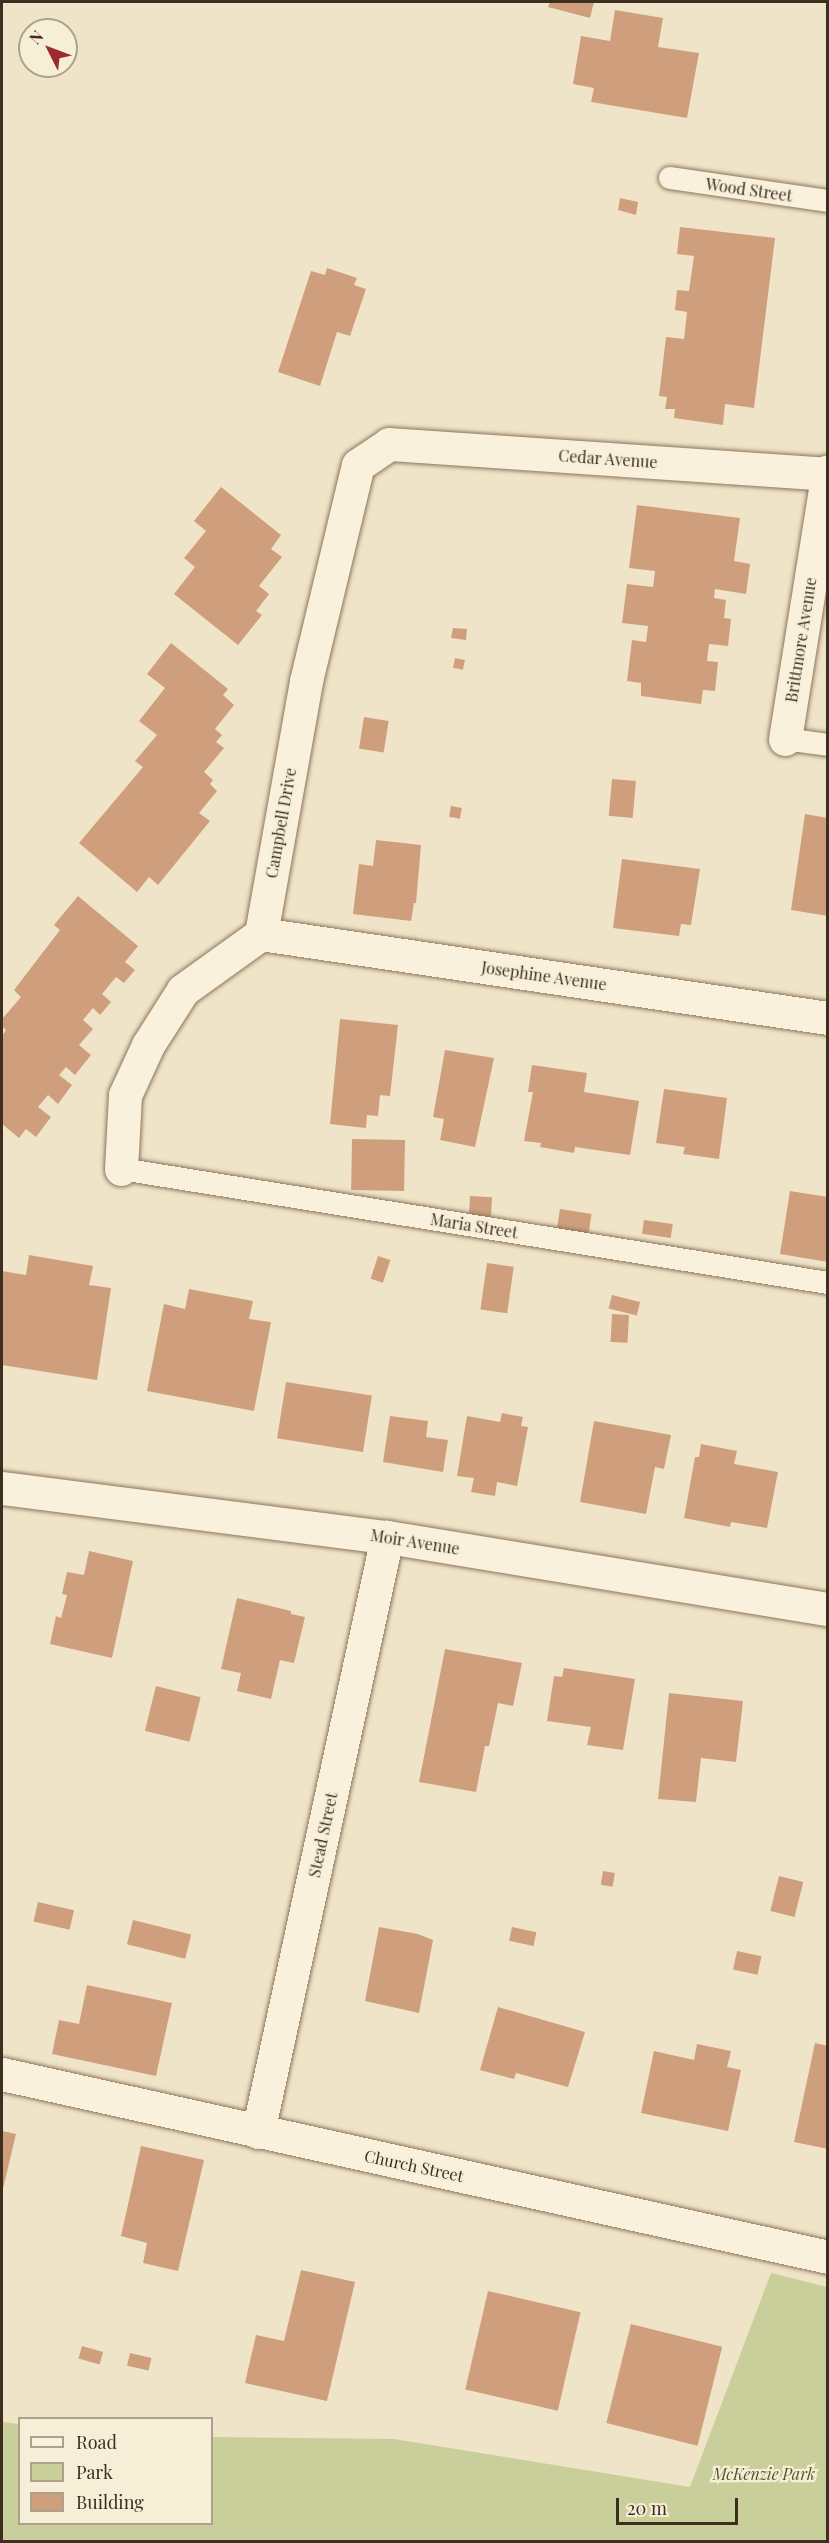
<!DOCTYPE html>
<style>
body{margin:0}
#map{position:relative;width:829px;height:2543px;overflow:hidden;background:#f0e4c8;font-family:"Playfair Display",serif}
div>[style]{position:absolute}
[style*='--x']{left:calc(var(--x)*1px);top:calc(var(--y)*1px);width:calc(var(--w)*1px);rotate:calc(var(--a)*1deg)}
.green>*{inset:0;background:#c9cf9b}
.building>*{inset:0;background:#cf9f7d;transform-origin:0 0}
.roads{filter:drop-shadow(0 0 2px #8d765c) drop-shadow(0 0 2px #8d765c)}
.lane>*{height:22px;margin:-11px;padding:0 11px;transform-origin:11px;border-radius:11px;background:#faf1dc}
.street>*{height:33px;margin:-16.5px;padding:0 16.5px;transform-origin:16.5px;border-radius:16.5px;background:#faf1dc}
span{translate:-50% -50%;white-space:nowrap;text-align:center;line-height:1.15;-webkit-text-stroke:4.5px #f7eed8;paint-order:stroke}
.street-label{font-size:16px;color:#3d2e20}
.park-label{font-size:16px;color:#4d5a26;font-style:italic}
.frame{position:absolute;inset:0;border:3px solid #3d2e20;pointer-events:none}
.legend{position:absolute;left:18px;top:2417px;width:195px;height:108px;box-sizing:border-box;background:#f7eed8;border:2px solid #ada18e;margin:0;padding:8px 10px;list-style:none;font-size:18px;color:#3d2e20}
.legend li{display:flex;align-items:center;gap:12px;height:30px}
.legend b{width:30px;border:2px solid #ada18e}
.north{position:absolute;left:18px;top:18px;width:60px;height:60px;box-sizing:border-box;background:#f7eed8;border:2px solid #ada18e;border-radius:50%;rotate:312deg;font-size:16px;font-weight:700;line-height:24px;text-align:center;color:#3d2e20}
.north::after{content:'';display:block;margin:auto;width:21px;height:27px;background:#9e2a2b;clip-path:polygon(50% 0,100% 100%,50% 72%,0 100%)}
.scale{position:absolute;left:616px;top:2498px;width:122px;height:27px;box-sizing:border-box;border:3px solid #3d2e20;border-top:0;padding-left:8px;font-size:18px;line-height:21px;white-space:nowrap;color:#3d2e20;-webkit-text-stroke:4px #f7eed8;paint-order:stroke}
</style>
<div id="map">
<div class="green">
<div style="clip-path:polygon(771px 2273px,827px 2287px,827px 2541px,2px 2541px,2px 2422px,19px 2424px,20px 2524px,212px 2524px,212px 2437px,394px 2439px,690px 2487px)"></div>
</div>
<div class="building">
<div style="clip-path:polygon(550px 2px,594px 2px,590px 18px,548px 7px)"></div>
<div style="clip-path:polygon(615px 10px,663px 18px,658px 47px,699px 53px,687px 118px,591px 102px,594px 88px,573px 84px,581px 36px,610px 41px)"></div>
<div style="clip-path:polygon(620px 198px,638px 202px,636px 215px,618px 210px)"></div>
<div style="clip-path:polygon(680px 227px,775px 238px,754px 408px,725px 404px,723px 425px,674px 418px,675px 409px,665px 409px,667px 397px,659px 396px,666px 337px,684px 339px,687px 312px,675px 310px,677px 290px,689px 291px,694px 256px,677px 254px)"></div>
<div style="clip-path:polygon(327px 268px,357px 278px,354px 285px,366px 289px,350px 336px,337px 332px,320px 386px,278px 372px,311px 271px,325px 275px)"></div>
<div style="clip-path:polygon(221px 487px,281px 535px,271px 549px,282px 557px,259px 586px,269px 594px,256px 611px,262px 615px,238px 645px,174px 594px,195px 567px,184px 558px,206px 531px,194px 521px)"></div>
<div style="clip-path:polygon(637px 505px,740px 518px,734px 561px,750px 564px,746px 594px,715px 589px,714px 598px,726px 600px,724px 618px,731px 619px,728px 646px,709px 644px,707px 661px,718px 662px,715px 691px,703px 690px,701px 704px,641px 696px,641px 683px,627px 681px,632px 640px,646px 642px,648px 626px,622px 623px,627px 584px,653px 587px,655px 571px,629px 568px)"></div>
<div style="clip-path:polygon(453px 628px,467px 629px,466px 640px,451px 638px)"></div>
<div style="clip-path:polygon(171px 643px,228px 689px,223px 695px,234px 705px,215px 729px,222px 735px,216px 742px,224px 748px,204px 772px,213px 780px,210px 784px,217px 791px,199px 813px,210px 821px,158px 885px,149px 877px,137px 892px,79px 843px,143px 767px,135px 761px,157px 735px,139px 721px,165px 688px,147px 674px)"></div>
<div style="left:455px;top:658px;width:10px;height:10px;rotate:11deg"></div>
<div style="left:364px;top:717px;width:25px;height:32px;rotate:9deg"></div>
<div style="left:612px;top:779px;width:24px;height:37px;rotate:5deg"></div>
<div style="left:451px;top:806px;width:11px;height:11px;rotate:10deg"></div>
<div style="clip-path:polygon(805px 814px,828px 818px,828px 916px,791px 910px)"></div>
<div style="clip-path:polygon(376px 840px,421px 845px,416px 903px,414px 903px,411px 921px,353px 914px,359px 864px,373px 866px)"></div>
<div style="clip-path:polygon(622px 859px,700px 869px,691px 925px,681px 924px,679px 936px,613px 928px)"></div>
<div style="clip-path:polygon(78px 896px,138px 946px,125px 962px,135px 970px,124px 983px,116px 977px,102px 994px,111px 1002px,100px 1015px,93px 1008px,83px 1020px,93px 1029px,79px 1045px,91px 1055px,75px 1075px,66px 1067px,59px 1075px,72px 1085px,58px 1104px,48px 1095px,38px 1107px,51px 1117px,36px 1137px,26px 1129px,19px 1138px,2px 1124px,2px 1036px,6px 1030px,2px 1026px,2px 1019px,21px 997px,14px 990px,60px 930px,54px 925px)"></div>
<div style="clip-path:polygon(340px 1019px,398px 1025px,390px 1096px,380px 1095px,378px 1116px,367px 1115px,366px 1128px,330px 1124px)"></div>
<div style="clip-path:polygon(445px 1050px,494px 1058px,475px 1147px,440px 1140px,444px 1119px,433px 1117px)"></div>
<div style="clip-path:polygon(532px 1065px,587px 1073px,584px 1092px,639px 1101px,630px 1155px,575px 1147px,574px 1153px,540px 1147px,541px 1143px,524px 1141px,533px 1092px,528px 1092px)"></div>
<div style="clip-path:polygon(664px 1089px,727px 1098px,719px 1159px,683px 1154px,685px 1147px,656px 1143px)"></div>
<div style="left:352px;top:1139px;width:53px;height:51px;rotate:1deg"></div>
<div style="clip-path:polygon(790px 1191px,828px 1197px,828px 1262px,780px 1254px)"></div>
<div style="left:470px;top:1196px;width:22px;height:23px;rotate:3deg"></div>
<div style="left:560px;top:1209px;width:32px;height:22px;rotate:9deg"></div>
<div style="left:644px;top:1220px;width:29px;height:14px;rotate:8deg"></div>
<div style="clip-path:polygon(29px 1255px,93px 1266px,89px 1285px,111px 1288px,97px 1380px,2px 1365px,2px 1271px,26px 1275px)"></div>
<div style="left:378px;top:1256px;width:13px;height:24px;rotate:18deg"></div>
<div style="left:487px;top:1263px;width:27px;height:47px;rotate:8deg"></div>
<div style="clip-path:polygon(189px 1289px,253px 1301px,249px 1319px,271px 1322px,254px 1411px,147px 1391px,164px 1304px,185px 1309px)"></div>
<div style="left:612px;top:1295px;width:29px;height:14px;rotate:14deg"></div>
<div style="left:612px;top:1314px;width:17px;height:28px;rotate:3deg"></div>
<div style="left:286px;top:1382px;width:87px;height:57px;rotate:9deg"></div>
<div style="clip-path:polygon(502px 1413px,523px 1417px,521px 1426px,528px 1427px,517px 1486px,497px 1482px,495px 1496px,471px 1492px,474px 1478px,457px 1476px,467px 1416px,500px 1422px)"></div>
<div style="clip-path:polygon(390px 1416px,428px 1421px,426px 1437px,448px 1440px,443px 1472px,383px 1462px)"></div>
<div style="clip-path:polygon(594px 1421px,671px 1435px,664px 1469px,655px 1467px,646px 1514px,580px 1502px)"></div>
<div style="clip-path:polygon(701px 1444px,737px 1451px,734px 1464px,778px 1472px,767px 1528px,731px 1522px,730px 1527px,684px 1518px,695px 1457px,699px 1457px)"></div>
<div style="clip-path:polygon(89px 1551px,133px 1561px,112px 1658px,50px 1644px,56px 1616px,61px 1618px,67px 1595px,62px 1594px,67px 1572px,84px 1575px)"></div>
<div style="clip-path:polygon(237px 1598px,291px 1611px,291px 1614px,305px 1617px,294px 1663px,280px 1660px,271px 1699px,237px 1691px,241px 1673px,221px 1669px)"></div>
<div style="clip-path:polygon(445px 1649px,522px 1663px,513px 1706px,498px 1703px,489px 1746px,485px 1746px,476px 1792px,419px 1782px)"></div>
<div style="clip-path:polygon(564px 1668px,635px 1679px,623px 1750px,587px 1745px,591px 1727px,547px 1721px,554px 1676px,562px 1677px)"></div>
<div style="left:156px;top:1686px;width:46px;height:46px;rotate:14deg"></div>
<div style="clip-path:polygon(669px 1693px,743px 1701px,736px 1762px,701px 1758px,696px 1802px,658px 1799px)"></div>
<div style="left:603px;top:1871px;width:12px;height:14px;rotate:9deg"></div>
<div style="left:779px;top:1876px;width:25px;height:36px;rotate:14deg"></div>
<div style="left:38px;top:1902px;width:37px;height:20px;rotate:13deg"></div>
<div style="left:133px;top:1920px;width:60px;height:25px;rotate:14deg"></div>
<div style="clip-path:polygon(379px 1927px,418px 1934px,433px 1940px,419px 2013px,365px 2001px)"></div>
<div style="left:512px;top:1927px;width:25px;height:14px;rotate:12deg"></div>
<div style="left:737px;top:1951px;width:25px;height:19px;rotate:12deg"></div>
<div style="clip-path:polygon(87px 1985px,172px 2003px,156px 2076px,52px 2054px,59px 2020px,79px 2024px)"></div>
<div style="clip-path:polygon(498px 2007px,585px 2032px,568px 2087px,516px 2073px,514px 2079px,480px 2070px)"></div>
<div style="clip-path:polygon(815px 2043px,828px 2046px,828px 2149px,794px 2142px)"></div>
<div style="clip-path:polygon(697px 2044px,731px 2051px,727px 2067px,741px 2070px,728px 2131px,641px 2113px,654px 2051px,694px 2060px)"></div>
<div style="clip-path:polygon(2px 2131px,16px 2134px,2px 2193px)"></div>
<div style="clip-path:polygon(141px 2146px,204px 2160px,178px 2271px,143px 2263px,147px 2243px,121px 2236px)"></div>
<div style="clip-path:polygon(301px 2270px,355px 2282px,327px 2401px,245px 2383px,256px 2335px,284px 2341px)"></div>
<div style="left:488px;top:2291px;width:95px;height:101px;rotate:13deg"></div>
<div style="left:631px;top:2324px;width:94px;height:102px;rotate:14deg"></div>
<div style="left:82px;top:2346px;width:22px;height:13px;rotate:16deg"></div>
<div style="left:130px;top:2353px;width:22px;height:13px;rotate:13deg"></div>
</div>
<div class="roads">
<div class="lane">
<div style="--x:670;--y:178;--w:160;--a:8.3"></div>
<div style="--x:785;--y:739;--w:43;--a:7.9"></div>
<div style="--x:121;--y:1169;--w:716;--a:9.16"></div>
</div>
<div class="street">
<div style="--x:785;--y:739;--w:271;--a:-80.9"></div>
<div style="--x:261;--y:934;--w:573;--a:8.43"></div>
<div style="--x:121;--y:1169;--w:74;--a:-86.9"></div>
<div style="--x:125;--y:1095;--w:55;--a:-65.3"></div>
<div style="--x:148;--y:1045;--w:65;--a:-57.5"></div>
<div style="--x:183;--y:990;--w:96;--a:-35.7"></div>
<div style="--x:261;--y:934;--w:257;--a:-79.9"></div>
<div style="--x:306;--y:681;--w:222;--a:-76.5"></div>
<div style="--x:358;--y:465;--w:37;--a:-34"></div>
<div style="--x:389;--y:444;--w:440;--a:3.9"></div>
<div style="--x:2;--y:1488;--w:388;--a:7.3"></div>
<div style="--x:387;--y:1537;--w:447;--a:9.3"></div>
<div style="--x:2;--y:2074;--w:846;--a:12.49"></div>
<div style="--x:258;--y:2132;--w:609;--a:-77.77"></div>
</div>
</div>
<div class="street-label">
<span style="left:749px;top:190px;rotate:8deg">Wood Street</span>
<span style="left:608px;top:459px;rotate:4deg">Cedar Avenue</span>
<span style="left:801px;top:640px;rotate:-81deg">Brittmore Avenue</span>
<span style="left:281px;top:823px;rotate:-80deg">Campbell Drive</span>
<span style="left:544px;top:976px;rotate:8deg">Josephine Avenue</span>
<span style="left:474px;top:1226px;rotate:9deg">Maria Street</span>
<span style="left:415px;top:1542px;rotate:9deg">Moir Avenue</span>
<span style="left:323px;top:1835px;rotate:-78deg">Stead Street</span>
<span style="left:414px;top:2166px;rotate:12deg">Church Street</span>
</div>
<div class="park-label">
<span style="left:764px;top:2474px">McKenzie Park</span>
</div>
<div class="frame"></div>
<ul class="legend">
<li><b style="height:8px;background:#faf1dc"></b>Road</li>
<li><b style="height:16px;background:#c9cf9b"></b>Park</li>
<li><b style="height:16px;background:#cf9f7d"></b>Building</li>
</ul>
<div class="north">N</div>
<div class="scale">20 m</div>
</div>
